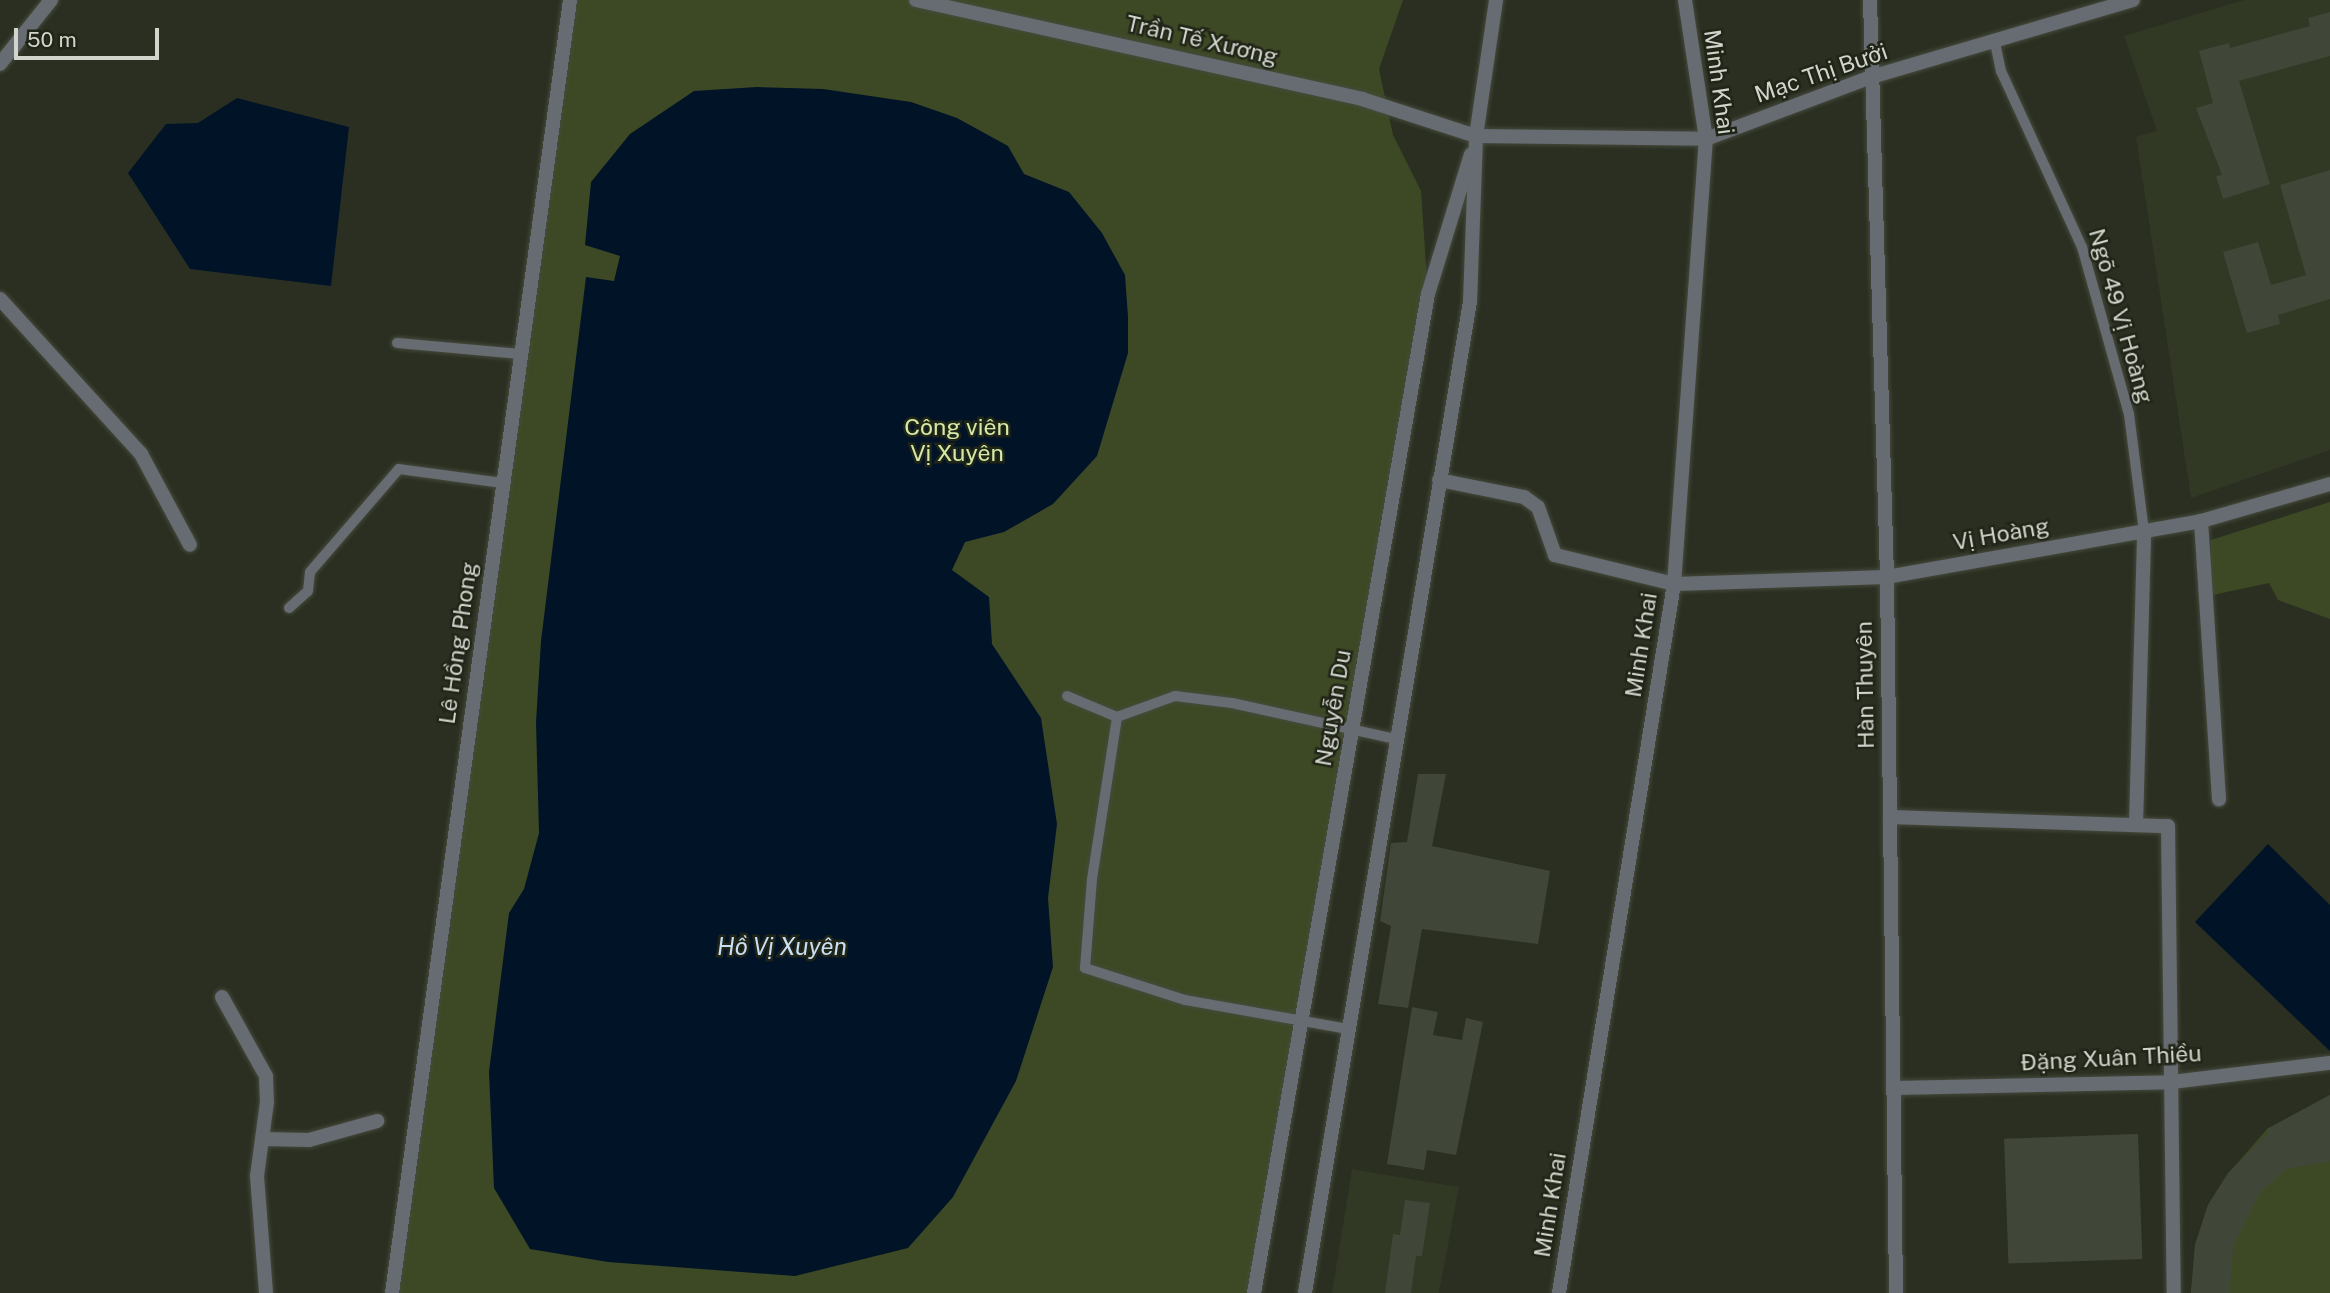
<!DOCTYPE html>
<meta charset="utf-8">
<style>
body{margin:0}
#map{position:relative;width:2330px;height:1293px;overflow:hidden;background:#2a2f21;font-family:"Public Sans",sans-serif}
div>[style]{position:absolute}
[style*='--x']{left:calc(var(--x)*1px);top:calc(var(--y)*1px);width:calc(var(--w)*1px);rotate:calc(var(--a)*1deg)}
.built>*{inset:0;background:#313824}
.green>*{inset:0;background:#3d4924}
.water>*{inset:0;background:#001327}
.building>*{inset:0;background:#414738;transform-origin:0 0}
.roads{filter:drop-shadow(0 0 2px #454a3c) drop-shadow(0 0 2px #454a3c)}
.service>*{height:10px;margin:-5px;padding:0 5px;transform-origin:5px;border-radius:5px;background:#676c72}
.minor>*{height:14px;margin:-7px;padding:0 7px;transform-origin:7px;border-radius:7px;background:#676c72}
.tertiary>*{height:14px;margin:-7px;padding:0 7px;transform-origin:7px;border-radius:7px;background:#676c72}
span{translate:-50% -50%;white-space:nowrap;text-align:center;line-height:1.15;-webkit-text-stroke:5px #202518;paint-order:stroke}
.street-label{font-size:23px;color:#d2d5cc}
.park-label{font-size:23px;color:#d3eba6}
.water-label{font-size:24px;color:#c9dff4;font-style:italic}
.scale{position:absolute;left:14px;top:28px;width:145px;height:32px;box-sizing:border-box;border:4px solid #d2d5cc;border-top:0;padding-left:9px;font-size:21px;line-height:24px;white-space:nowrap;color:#d2d5cc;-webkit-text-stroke:5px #202518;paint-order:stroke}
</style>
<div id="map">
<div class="built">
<div style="clip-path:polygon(2244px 0,2330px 0,2330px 450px,2191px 498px,2136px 137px,2157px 131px,2124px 36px)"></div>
<div style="clip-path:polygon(1352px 1169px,1459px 1187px,1439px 1293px,1332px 1293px)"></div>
</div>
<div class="green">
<div style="clip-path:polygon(575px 0,1403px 0,1379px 69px,1393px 135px,1421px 191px,1428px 294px,1254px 1293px,393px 1293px)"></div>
<div style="clip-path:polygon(2330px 502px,2330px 619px,2278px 600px,2269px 583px,2208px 596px,2211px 540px)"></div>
<div style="clip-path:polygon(2330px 1095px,2330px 1293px,2191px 1293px,2195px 1245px,2208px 1205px,2228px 1174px,2267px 1129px)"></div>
</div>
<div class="water">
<div style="clip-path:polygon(757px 87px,823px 89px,911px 102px,957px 118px,1008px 146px,1024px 174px,1069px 192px,1102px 233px,1125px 275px,1128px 317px,1128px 353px,1097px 456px,1053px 504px,1004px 532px,965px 542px,952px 570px,989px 597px,992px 644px,1041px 718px,1057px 824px,1048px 898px,1053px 967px,1016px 1081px,953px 1197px,908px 1248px,795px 1276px,608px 1262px,530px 1249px,494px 1188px,489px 1072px,509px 913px,524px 889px,539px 833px,536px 722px,541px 641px,586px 277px,614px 281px,620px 256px,585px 245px,591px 182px,630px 134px,694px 91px)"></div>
<div style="clip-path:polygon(237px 98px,349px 127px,331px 286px,190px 269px,128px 173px,166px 124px,198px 123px)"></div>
<div style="clip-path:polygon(2268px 844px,2330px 905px,2330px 1051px,2195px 922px)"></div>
</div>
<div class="building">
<div style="clip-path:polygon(2330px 12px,2330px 56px,2239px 81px,2270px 184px,2223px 199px,2216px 176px,2222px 175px,2196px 108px,2213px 103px,2199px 51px,2229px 43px,2230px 48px,2310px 26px,2308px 18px)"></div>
<div style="clip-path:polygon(2330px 170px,2330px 299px,2278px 315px,2280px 324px,2247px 333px,2223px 252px,2258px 242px,2271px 285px,2306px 275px,2280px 185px)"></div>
<div style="clip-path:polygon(1418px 774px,1446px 774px,1432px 846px,1550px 871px,1538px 944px,1422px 929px,1408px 1008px,1378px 1004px,1391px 926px,1380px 921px,1391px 843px,1407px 842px)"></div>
<div style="clip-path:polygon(1412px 1007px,1438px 1012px,1433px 1035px,1462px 1040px,1466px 1018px,1483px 1022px,1456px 1155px,1427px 1150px,1424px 1170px,1387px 1164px)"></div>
<div style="clip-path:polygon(2330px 1095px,2330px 1161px,2287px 1169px,2260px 1192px,2233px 1247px,2230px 1293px,2191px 1293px,2195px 1245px,2208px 1205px,2228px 1173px,2269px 1132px,2267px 1129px)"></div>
<div style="left:2138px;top:1134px;width:125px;height:134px;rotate:88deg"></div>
<div style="clip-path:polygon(1405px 1200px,1430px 1203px,1422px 1256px,1416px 1256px,1411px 1293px,1385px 1293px,1393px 1234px,1400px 1235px)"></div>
</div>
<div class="roads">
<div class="service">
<div style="--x:1995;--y:43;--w:29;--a:78"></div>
<div style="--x:2001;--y:71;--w:194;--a:65.3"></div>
<div style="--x:2082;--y:247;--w:173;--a:74.3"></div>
<div style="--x:2129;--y:414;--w:118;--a:82.7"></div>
<div style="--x:397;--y:343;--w:124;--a:5.1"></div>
<div style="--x:289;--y:608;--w:25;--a:-42"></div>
<div style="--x:308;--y:591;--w:19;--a:-84"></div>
<div style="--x:310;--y:572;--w:136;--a:-49.2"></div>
<div style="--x:399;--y:469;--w:105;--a:7.7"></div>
<div style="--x:1067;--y:696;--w:54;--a:22.8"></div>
<div style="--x:1348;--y:1029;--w:166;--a:-169.9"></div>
<div style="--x:1185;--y:1000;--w:105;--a:-162.3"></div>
<div style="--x:1085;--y:968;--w:89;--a:-85.5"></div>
<div style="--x:1092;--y:879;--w:164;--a:-81.2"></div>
<div style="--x:1117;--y:717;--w:62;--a:-19.9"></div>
<div style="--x:1175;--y:696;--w:57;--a:7"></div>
<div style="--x:1232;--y:703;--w:168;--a:12.4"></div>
</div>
<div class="minor">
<div style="--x:0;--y:299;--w:210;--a:47.7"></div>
<div style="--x:141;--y:454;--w:103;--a:61.7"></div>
<div style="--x:1439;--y:480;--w:87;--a:11.3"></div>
<div style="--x:1524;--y:497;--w:17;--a:36"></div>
<div style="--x:1538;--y:507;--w:51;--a:70.5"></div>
<div style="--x:1555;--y:555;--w:122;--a:13.7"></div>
<div style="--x:2201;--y:521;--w:279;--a:86.3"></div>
<div style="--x:1890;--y:817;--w:278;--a:1.9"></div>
<div style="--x:2168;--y:826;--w:467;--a:89.3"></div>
<div style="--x:2136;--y:825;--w:294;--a:-88.4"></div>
<div style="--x:222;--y:997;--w:90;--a:60.9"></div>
<div style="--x:266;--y:1076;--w:26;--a:88"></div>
<div style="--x:267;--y:1102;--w:75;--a:97.7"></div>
<div style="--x:257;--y:1176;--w:117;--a:85.6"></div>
<div style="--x:262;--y:1139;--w:47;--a:1.2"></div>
<div style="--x:309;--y:1140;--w:71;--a:-15.6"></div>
</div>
<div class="tertiary">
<div style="--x:916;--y:0;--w:457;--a:12.5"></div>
<div style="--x:1362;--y:99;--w:120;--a:18"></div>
<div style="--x:1476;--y:136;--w:230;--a:0.7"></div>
<div style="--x:1706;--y:139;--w:176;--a:-20.6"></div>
<div style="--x:1871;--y:77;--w:273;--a:-16.4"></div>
<div style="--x:1870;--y:0;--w:577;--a:88.31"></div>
<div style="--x:1887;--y:577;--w:716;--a:89.28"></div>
<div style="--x:0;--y:64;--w:82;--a:-51.4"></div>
<div style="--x:1674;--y:584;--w:213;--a:-1.9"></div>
<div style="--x:1887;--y:577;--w:319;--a:-10.1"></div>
<div style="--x:2201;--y:521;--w:134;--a:-16"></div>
<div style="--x:1894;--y:1088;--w:278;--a:-1.2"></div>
<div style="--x:2172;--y:1082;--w:159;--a:-6.9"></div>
<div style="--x:392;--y:1293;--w:1305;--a:-82.16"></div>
<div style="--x:1254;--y:1293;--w:1014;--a:-80.12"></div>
<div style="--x:1428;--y:294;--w:146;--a:-72.9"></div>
<div style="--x:1305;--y:1293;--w:1005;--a:-80.55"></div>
<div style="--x:1470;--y:302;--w:166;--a:-87.9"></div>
<div style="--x:1476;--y:136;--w:137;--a:-81.6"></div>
<div style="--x:1559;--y:1293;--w:718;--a:-80.79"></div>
<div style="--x:1674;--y:584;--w:446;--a:-85.9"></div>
<div style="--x:1706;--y:139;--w:141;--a:-98.6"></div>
</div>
</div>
<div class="street-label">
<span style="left:1202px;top:40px;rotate:13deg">Trần Tế Xương</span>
<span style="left:1821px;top:73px;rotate:-19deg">Mạc Thị Bưởi</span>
<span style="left:1719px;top:82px;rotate:82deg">Minh Khai</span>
<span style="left:2121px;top:316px;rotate:74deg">Ngõ 49 Vị Hoàng</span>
<span style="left:2001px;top:534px;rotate:-10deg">Vị Hoàng</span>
<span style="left:458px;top:643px;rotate:-82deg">Lê Hồng Phong</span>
<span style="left:1641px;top:645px;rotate:-81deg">Minh Khai</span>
<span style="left:1865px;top:685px;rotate:-91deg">Hàn Thuyên</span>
<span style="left:1333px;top:708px;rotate:-80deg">Nguyễn Du</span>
<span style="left:2111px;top:1058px;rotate:-3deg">Đặng Xuân Thiều</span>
<span style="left:1550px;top:1205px;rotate:-81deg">Minh Khai</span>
</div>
<div class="park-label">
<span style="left:957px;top:440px">Công viên<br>Vị Xuyên</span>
</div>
<div class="water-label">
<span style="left:782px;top:947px">Hồ Vị Xuyên</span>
</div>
<div class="scale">50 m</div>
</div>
